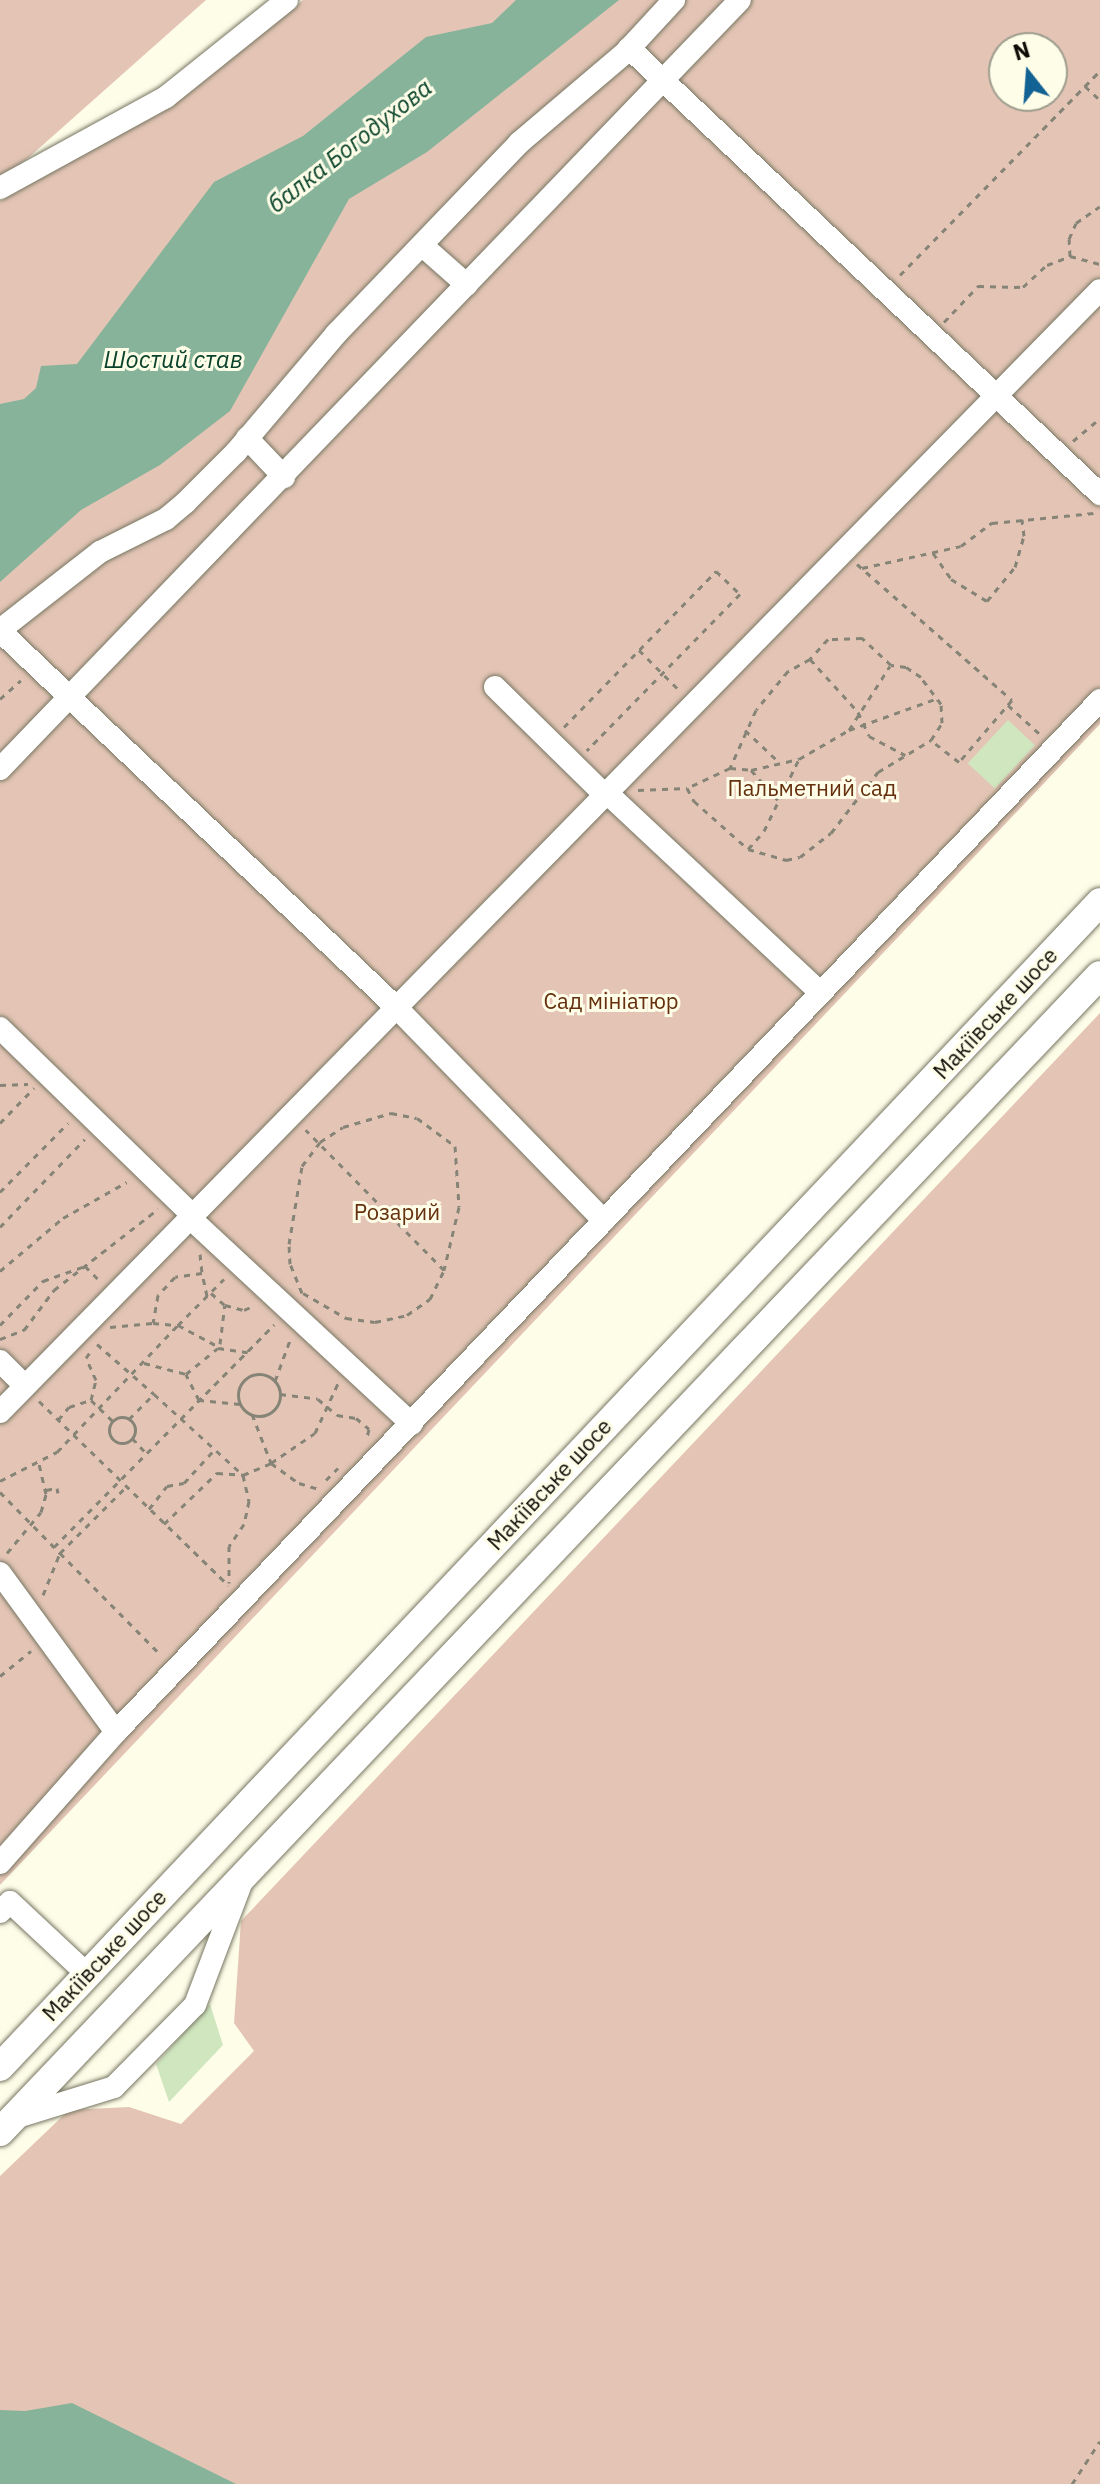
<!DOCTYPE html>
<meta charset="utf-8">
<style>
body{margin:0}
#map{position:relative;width:1100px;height:2484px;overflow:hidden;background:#fefde8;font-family:"IBM Plex Sans",sans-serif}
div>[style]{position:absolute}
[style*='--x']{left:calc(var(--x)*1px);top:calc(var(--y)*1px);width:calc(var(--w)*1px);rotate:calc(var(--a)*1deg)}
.green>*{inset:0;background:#e4c5b5}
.water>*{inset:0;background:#87b39a}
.building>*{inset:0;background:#cfe6bf;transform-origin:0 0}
.path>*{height:3px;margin-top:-1.5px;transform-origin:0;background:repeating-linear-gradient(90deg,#858476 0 6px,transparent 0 12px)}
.path>.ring{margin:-1.5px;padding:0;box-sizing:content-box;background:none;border:3px solid #858476;border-radius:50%}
.roads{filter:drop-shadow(0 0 2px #777663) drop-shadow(0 0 2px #777663)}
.minor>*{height:22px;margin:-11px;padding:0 11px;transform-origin:11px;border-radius:11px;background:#fff}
.major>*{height:28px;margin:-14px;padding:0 14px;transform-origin:14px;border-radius:14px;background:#fff}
span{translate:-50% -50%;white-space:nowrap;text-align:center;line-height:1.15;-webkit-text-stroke:6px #fefde8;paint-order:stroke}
.park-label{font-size:22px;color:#65300e}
.street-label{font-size:22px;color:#0d0c06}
.water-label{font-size:24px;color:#0a432b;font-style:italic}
.north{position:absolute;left:988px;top:32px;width:80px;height:80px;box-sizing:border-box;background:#fefde8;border:2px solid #9e9d8e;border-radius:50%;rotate:343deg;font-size:22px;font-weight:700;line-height:32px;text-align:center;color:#0d0c06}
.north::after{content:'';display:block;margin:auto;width:28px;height:36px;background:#136294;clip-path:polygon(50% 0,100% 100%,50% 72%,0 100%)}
</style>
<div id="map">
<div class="green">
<div style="clip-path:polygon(0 0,206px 0,0 183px)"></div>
<div style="clip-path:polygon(evenodd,303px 0,1100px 0,1100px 724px,0 1885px,0 201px,193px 90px,303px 0,1004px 48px,1052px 48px,1052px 96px,1004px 96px,1004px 48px)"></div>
<div style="clip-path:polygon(1100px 1013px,1100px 2484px,0 2484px,0 2176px,69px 2110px,129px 2107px,181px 2124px,254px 2051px,234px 2023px,241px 1921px)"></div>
</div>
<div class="water">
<div style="clip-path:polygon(516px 0,619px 0,427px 152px,349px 199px,230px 411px,160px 465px,81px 510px,0 582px,0 404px,24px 399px,36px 388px,41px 366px,77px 364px,214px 182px,303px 136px,426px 37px,492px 23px)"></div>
<div style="clip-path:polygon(72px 2403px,236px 2484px,0 2484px,0 2410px,25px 2411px)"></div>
</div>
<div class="building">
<div style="left:1008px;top:720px;width:37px;height:59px;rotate:43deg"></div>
<div style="clip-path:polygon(210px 2004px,223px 2045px,169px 2102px,156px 2064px)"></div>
</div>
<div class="path">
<div style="--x:1085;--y:86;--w:21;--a:43"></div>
<div style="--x:1070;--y:256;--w:17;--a:-93"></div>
<div style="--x:1069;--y:239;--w:17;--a:-66"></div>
<div style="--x:1076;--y:223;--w:29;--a:-35"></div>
<div style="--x:900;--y:275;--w:286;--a:-45.6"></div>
<div style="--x:944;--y:322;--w:50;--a:-46.6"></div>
<div style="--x:978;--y:286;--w:45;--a:1.3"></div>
<div style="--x:1023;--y:287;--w:33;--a:-43"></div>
<div style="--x:1047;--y:265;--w:25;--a:-21"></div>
<div style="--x:1070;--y:256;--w:31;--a:15"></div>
<div style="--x:1073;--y:441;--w:35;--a:-40"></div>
<div style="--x:933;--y:553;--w:32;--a:55"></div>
<div style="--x:951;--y:579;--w:42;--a:31.4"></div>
<div style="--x:987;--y:601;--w:44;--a:-50.5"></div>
<div style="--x:1015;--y:567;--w:32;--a:-74"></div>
<div style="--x:1024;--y:536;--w:17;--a:-97"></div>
<div style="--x:857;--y:564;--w:206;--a:41.3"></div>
<div style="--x:1012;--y:700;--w:82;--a:130.5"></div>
<div style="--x:959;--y:762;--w:36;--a:-142"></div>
<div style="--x:862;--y:568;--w:101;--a:-12.5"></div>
<div style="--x:961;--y:546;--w:39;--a:-37"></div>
<div style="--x:992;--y:523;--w:102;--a:-5.6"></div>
<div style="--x:639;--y:650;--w:57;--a:45"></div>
<div style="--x:810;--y:659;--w:72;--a:47.8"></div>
<div style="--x:858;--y:712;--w:26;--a:65"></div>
<div style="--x:869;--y:736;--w:41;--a:27.8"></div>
<div style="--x:0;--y:699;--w:28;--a:-42"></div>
<div style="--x:1008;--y:705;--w:45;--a:42.3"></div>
<div style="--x:564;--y:727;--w:218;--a:-45.7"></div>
<div style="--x:716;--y:571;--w:33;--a:44"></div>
<div style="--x:740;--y:594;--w:219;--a:134.4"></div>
<div style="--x:745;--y:730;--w:47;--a:43.3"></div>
<div style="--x:849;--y:730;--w:76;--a:-57.4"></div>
<div style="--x:730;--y:768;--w:21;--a:5"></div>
<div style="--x:751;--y:770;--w:49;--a:-12.9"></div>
<div style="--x:799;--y:759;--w:58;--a:-30.1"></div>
<div style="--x:849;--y:730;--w:95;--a:-19.8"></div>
<div style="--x:751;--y:770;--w:40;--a:48"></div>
<div style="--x:638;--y:790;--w:49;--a:-2.3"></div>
<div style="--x:687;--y:788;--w:15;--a:62"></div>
<div style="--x:694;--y:801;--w:72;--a:41.6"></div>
<div style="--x:748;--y:849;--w:40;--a:16"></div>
<div style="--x:786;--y:860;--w:14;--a:-12"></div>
<div style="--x:800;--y:857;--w:39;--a:-38"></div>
<div style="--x:831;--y:833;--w:77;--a:-52.4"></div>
<div style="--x:878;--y:772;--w:62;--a:-31.1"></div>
<div style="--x:931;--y:740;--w:20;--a:-57"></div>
<div style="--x:942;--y:723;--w:19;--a:-93"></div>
<div style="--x:941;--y:704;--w:34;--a:-127"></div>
<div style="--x:921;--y:677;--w:18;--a:-146"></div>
<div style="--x:906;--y:667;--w:15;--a:-172"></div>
<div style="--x:891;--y:665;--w:40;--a:-137"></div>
<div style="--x:862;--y:638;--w:34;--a:178"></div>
<div style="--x:828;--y:639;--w:27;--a:132"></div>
<div style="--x:810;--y:659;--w:25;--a:151"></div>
<div style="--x:788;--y:671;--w:50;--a:129.4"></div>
<div style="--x:756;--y:710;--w:64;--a:114.1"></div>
<div style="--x:730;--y:768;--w:47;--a:155.1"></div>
<div style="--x:748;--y:849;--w:24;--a:-48"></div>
<div style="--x:764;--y:831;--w:80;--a:-64.1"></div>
<div style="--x:0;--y:1085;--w:28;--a:-2"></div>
<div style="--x:0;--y:1123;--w:49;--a:-45.8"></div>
<div style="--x:0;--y:1192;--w:97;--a:-45.4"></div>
<div style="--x:0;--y:1227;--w:122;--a:-46"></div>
<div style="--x:200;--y:1254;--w:19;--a:84"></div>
<div style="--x:0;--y:1271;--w:82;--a:-40.1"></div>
<div style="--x:63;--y:1218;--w:73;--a:-29.4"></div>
<div style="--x:211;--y:1293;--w:18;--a:41"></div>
<div style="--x:225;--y:1305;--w:20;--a:15"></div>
<div style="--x:244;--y:1310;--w:10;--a:-24"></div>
<div style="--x:302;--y:1293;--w:31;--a:-112"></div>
<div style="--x:290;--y:1264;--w:20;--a:-93"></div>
<div style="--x:289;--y:1244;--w:79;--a:-80.5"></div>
<div style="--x:302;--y:1166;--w:30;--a:-53"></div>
<div style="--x:320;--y:1142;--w:27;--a:-33"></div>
<div style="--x:343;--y:1127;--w:50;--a:-16.3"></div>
<div style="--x:391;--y:1113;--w:26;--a:11"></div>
<div style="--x:417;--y:1118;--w:47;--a:36.4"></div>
<div style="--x:455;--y:1146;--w:61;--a:86.2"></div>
<div style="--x:459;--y:1207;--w:65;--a:103.4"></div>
<div style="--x:303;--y:1293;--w:50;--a:30.2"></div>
<div style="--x:346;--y:1318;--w:29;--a:8"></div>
<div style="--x:375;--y:1322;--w:33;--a:-12"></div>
<div style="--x:407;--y:1315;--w:28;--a:-35"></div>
<div style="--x:430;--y:1299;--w:32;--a:-64"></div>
<div style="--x:444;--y:1270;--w:197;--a:-134.6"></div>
<div style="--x:207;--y:1296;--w:24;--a:-102"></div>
<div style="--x:202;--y:1273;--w:27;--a:172"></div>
<div style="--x:175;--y:1277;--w:25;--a:133"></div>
<div style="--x:158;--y:1295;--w:28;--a:100"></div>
<div style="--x:153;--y:1323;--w:25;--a:5"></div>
<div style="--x:178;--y:1325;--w:65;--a:-45"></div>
<div style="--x:0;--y:1325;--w:62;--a:-45.7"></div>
<div style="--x:43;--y:1281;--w:45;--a:-19.7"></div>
<div style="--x:85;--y:1266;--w:23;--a:45"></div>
<div style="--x:110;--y:1327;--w:43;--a:-5.3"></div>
<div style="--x:0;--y:1339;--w:26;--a:-21"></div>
<div style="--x:24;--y:1330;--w:50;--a:-53.1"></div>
<div style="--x:54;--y:1290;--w:132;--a:-37.9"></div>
<div style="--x:97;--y:1344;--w:76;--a:41.3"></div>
<div style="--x:220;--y:1344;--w:39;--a:-83"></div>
<div style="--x:144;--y:1363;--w:43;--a:14.7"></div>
<div class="ring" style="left:238px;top:1374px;width:39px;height:39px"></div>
<div style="--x:275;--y:1381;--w:44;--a:-69.9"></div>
<div style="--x:280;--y:1394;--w:38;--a:7"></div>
<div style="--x:318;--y:1399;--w:25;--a:40"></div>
<div style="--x:337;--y:1415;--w:19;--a:9"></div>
<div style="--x:356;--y:1418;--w:17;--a:40"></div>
<div style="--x:369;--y:1429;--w:8;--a:104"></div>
<div style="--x:91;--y:1400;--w:21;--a:-76"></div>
<div style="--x:96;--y:1380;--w:24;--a:-114"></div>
<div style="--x:86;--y:1358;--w:11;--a:-56"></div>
<div style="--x:39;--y:1401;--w:264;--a:44.2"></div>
<div style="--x:240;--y:1404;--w:41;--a:-174.4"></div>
<div style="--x:199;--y:1400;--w:29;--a:-117"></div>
<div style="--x:186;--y:1374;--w:41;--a:-39.1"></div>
<div style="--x:218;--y:1348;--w:30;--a:8"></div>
<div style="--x:252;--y:1414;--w:53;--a:68.8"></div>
<div style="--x:271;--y:1463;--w:34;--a:36"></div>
<div style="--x:299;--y:1483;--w:21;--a:17"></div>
<div class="ring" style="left:109px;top:1417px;width:23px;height:23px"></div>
<div style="--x:129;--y:1419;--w:35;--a:-45"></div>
<div style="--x:154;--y:1394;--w:120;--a:42.3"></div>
<div style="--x:243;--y:1475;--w:30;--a:-23"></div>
<div style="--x:271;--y:1463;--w:53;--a:-34.3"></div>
<div style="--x:315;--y:1433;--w:57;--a:-65.2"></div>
<div style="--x:58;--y:1420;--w:17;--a:-50"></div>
<div style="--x:69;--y:1407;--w:23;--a:-18"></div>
<div style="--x:91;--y:1400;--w:30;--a:44"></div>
<div style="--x:132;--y:1438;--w:23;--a:47"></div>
<div style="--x:326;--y:1480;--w:17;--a:-45"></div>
<div style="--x:0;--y:1481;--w:64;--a:-27"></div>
<div style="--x:57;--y:1452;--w:175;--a:-46.4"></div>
<div style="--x:178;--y:1325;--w:49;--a:28.1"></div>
<div style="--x:46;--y:1490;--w:11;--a:-10"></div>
<div style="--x:57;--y:1488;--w:5;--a:79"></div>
<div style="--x:0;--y:1492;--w:86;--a:45.5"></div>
<div style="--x:60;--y:1553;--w:93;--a:-45"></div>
<div style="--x:149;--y:1509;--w:29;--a:-52"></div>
<div style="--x:167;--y:1486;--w:17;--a:-10"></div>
<div style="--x:184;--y:1483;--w:46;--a:-47.6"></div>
<div style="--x:164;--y:1524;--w:74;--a:-43.9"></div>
<div style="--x:217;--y:1473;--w:26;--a:4"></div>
<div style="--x:243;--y:1475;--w:27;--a:77"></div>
<div style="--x:249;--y:1501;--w:24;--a:102"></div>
<div style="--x:244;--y:1524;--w:27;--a:124"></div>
<div style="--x:229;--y:1546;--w:37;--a:90"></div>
<div style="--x:54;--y:1547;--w:313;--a:-45.3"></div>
<div style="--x:7;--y:1553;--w:53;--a:-50.3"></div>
<div style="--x:41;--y:1512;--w:19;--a:-74"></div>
<div style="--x:46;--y:1494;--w:32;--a:-103"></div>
<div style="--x:43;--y:1595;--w:45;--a:-68"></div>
<div style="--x:60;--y:1553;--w:144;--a:45.3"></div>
<div style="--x:0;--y:1676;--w:40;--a:-39"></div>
<div style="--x:1072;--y:2484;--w:51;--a:-56.9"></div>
</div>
<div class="roads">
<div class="minor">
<div style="--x:629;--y:48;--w:649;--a:43.44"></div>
<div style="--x:0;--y:188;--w:189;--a:-28.7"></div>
<div style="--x:166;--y:97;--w:155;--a:-38.7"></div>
<div style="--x:424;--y:247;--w:57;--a:41.5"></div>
<div style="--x:247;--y:438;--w:54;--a:46.5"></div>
<div style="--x:0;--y:630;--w:127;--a:-38"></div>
<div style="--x:100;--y:552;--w:74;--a:-26.6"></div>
<div style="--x:166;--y:519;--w:25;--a:-40"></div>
<div style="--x:185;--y:503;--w:72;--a:-45"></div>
<div style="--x:236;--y:452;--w:155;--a:-49.7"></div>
<div style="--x:336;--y:334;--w:265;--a:-46.2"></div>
<div style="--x:519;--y:143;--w:140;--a:-40.4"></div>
<div style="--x:626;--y:52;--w:71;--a:-47.3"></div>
<div style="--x:0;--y:631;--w:546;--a:43.52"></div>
<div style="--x:396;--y:1007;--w:298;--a:45.8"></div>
<div style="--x:495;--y:687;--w:153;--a:44.5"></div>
<div style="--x:0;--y:769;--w:1067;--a:-46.1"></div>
<div style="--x:606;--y:792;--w:293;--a:43.1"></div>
<div style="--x:0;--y:1028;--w:267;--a:44.2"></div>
<div style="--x:189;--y:1217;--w:304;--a:42.9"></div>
<div style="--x:0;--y:1361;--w:35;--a:45"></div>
<div style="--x:0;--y:1412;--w:1571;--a:-45.57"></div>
<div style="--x:0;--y:1573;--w:197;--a:53.9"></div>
<div style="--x:116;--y:1732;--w:175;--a:131.5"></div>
<div style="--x:116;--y:1732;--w:1426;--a:-46.36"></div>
<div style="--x:0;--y:1912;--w:14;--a:-45"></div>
<div style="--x:10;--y:1902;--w:104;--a:43.1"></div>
<div style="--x:14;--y:2118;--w:105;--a:-17.2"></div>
<div style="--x:114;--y:2087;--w:115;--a:-45.4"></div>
<div style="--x:195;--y:2005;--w:133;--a:-69.2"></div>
</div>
<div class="major">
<div style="--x:0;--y:2067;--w:1602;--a:-46.64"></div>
<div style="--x:0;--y:2132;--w:1596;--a:-46.45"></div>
</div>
</div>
<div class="park-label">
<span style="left:812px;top:788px">Пальметний сад</span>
<span style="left:611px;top:1001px">Сад мініатюр</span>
<span style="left:397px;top:1212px">Розарий</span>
</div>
<div class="street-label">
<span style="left:995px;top:1013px;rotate:-47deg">Макіївське шосе</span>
<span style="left:549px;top:1484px;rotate:-47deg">Макіївське шосе</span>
<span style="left:104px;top:1955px;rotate:-47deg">Макіївське шосе</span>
</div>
<div class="water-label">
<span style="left:350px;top:146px;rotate:-38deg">балка Богодухова</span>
<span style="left:173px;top:360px">Шостий став</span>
</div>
<div class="north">N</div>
</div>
